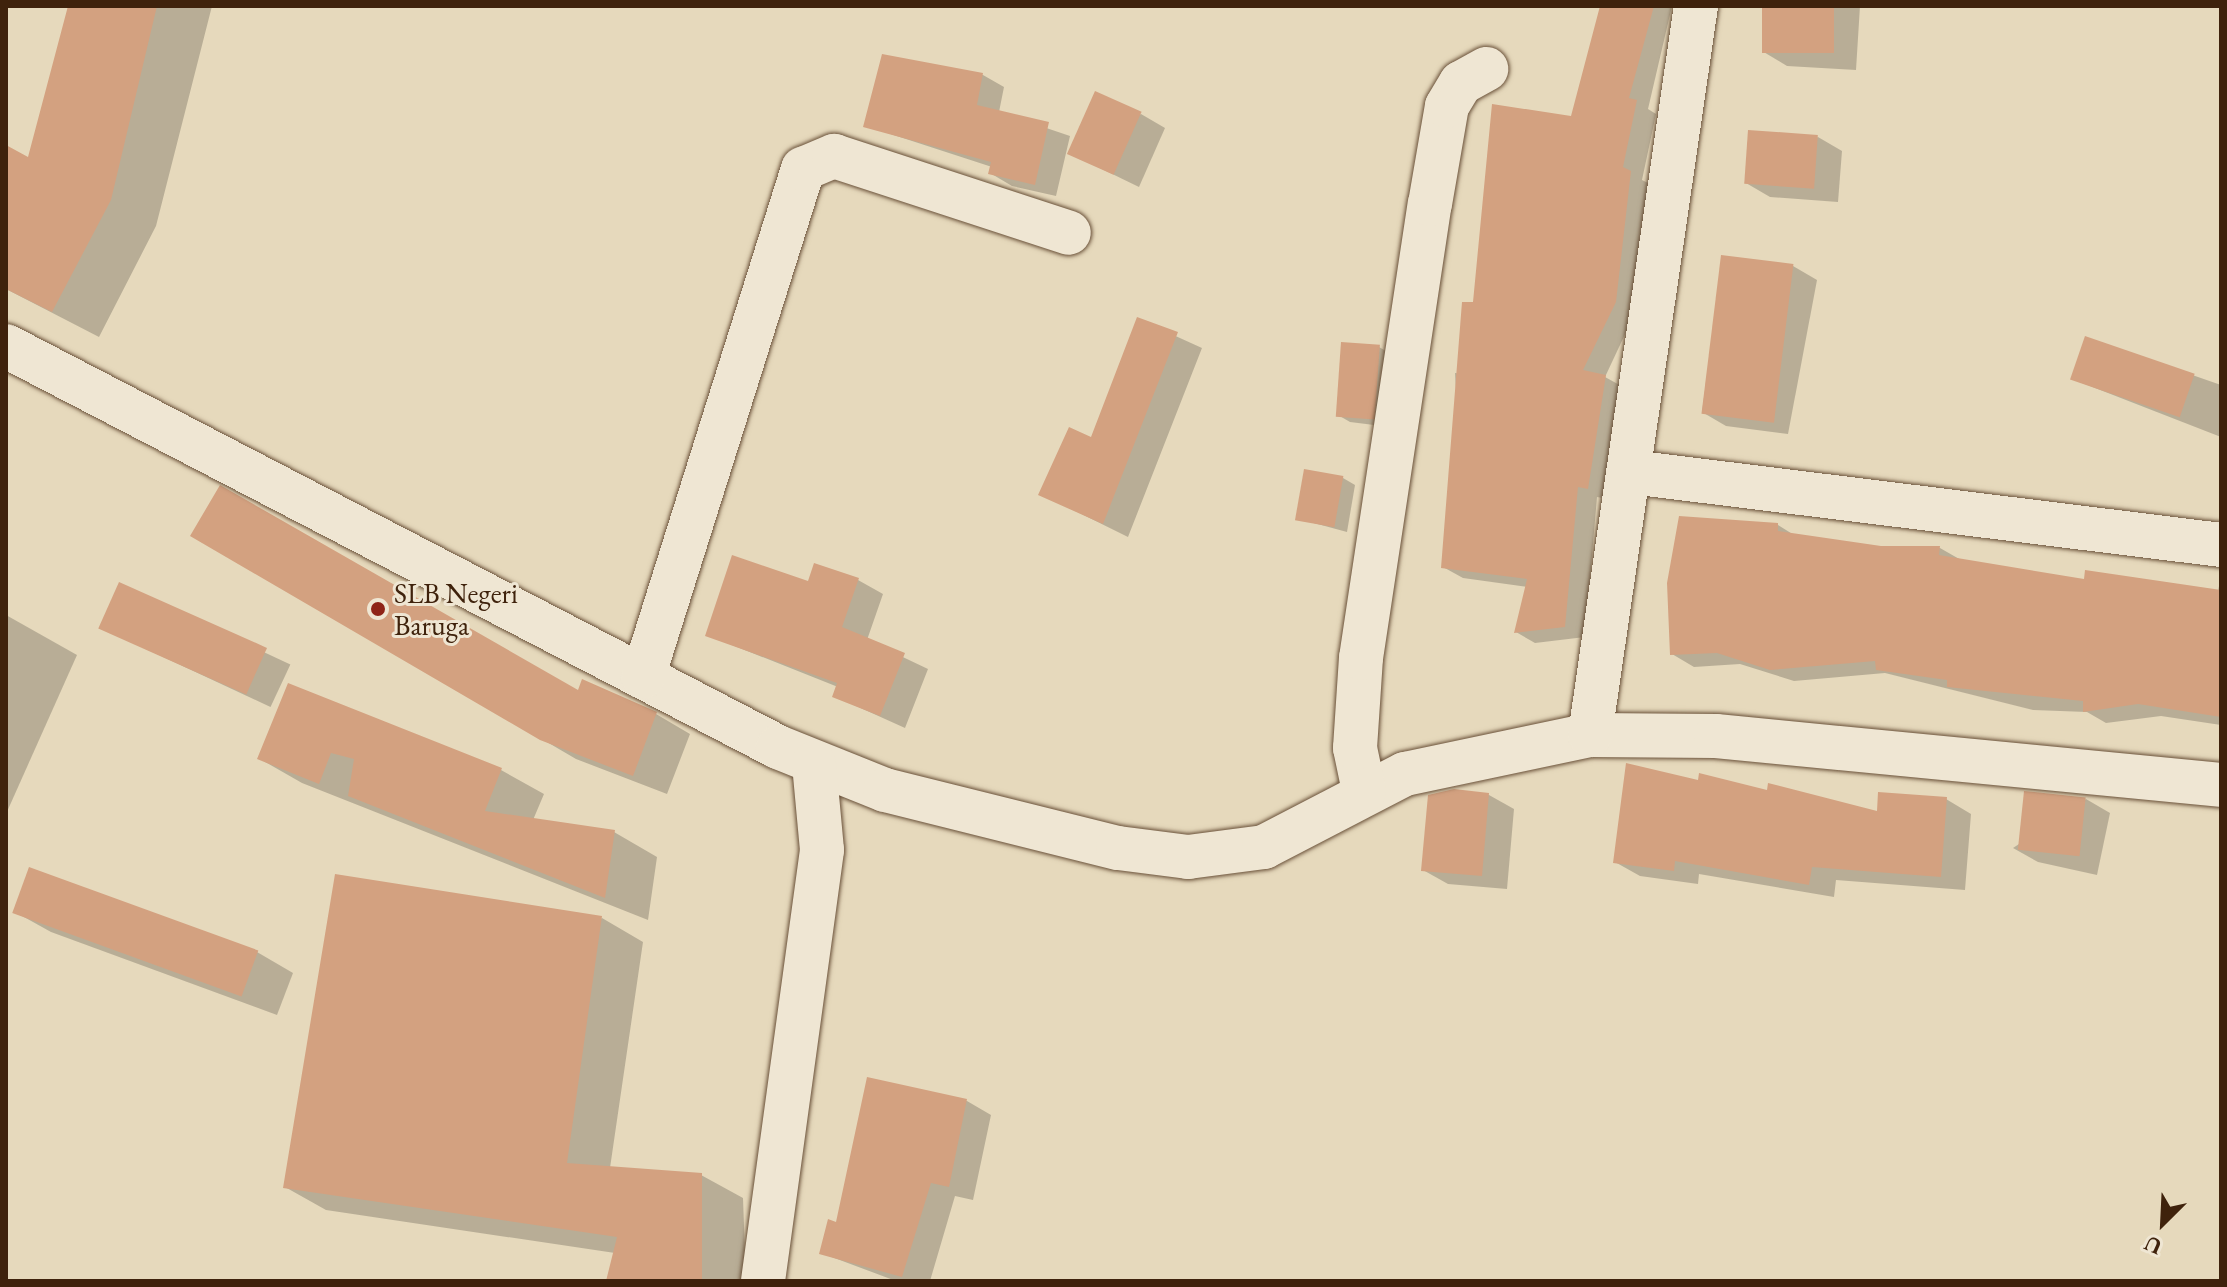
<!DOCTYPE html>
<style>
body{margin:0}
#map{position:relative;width:2227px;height:1287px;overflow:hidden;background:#e6d9bc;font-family:"EB Garamond",serif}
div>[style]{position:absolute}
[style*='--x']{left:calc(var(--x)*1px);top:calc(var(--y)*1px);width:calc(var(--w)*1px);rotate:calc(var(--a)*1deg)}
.shadow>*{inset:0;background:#0003;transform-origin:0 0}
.building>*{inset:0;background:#d3a180;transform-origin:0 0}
.roads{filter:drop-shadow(0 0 2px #695038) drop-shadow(0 0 2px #695038)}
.minor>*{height:44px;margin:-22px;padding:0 22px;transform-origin:22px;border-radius:22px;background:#efe6d3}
.dots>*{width:22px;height:22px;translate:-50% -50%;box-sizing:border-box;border:4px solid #efe6d3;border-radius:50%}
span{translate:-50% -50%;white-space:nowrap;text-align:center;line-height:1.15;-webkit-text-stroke:6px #efe6d3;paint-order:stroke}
.poi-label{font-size:28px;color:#3f220c}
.left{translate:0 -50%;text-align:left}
.frame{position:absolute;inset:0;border:8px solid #3f220c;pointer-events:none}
.north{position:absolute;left:2123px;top:1183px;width:80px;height:80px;-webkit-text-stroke:6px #efe6d3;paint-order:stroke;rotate:204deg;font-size:22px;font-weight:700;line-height:32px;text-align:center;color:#3f220c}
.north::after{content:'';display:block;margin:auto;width:28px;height:36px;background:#3f220c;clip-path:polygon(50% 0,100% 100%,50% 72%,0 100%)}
</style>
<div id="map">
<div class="shadow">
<div style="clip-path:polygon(71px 6px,212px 6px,156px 226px,99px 337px,6px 289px,6px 148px,30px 160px)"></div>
<div style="clip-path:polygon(1602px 6px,1672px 6px,1648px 109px,1656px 114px,1642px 180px,1650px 184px,1635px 313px,1605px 377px,1625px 388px,1608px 499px,1597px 497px,1585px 637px,1535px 643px,1516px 632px,1527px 587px,1463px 578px,1443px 567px,1458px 427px,1455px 373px,1464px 374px,1474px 304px,1573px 118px)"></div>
<div style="clip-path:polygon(1763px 6px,1860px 6px,1856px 70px,1787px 66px,1762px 51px)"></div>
<div style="clip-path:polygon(884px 57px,983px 75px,1004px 87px,999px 112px,1070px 136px,1056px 196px,1012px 186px,990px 173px,992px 167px,866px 126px)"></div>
<div style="clip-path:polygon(1141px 114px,1165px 128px,1139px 187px,1069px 153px)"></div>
<div style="clip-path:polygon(1818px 137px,1842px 151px,1838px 202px,1770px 197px,1746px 183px)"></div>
<div style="clip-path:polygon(1723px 257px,1793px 266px,1817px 280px,1788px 434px,1726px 426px,1702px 412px)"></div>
<div style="clip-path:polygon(1138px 319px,1202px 348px,1128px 537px,1041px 494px,1092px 439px)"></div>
<div style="clip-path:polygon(2086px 338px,2221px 385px,2221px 437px,2072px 379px)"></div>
<div style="clip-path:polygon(1379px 347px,1391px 354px,1382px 426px,1350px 422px,1338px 415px)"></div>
<div style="clip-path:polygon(1343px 478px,1355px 485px,1347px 532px,1299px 519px)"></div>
<div style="clip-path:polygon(1778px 525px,1794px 535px,1881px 548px,1940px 548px,1961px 560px,2086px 582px,2218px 591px,2221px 576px,2221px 725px,2161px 716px,2106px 723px,2087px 712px,2033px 710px,1885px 673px,1794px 681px,1740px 664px,1694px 667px,1672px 654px)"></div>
<div style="clip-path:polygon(193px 535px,579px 693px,583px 681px,656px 714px,690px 734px,667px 794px,576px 759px)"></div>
<div style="clip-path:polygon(858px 580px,883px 594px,867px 640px,928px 669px,905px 728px,834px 696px,838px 687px,707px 635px,809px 584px)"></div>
<div style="left:120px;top:585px;width:188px;height:47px;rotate:25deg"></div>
<div style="clip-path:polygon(6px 615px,77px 655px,6px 814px)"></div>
<div style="clip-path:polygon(289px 685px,501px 770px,544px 794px,533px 820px,614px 832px,657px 857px,648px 920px,302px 783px,260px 759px)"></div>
<div style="clip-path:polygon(1700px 783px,1878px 813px,1946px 799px,1971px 814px,1965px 890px,1836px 880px,1834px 897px,1699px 874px,1698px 884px,1640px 876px,1615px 862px)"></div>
<div style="clip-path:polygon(1489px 795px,1514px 809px,1507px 889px,1448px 884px,1423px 870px,1430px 797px)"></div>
<div style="clip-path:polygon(2086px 799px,2110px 813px,2097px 875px,2038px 862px,2013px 848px)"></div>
<div style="clip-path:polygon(15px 912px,257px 952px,293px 973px,277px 1015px,51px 932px)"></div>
<div style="clip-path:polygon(602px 918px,643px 942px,610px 1168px,701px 1175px,743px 1198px,746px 1281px,608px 1281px,615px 1253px,326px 1210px,285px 1187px)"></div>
<div style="clip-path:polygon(868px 1079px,967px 1101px,991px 1115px,973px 1200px,955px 1196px,930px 1281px,896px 1281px,821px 1253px,838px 1224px)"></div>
</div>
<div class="building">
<div style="clip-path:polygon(68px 6px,157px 6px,111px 200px,52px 312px,6px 289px,6px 145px,28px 157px)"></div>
<div style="clip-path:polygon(1600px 6px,1654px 6px,1629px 98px,1637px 100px,1623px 167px,1631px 171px,1616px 302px,1583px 370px,1606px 375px,1588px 489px,1578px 487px,1565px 627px,1514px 633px,1527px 579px,1441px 568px,1462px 302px,1473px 302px,1492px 104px,1571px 116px)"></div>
<div style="left:1762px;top:6px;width:72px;height:47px"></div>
<div style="clip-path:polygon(882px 54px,983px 73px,977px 105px,1049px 122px,1035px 185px,988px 174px,991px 162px,863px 127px)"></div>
<div style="left:1095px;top:91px;width:51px;height:69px;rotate:24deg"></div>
<div style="left:1748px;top:130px;width:70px;height:54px;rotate:4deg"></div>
<div style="left:1721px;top:255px;width:73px;height:160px;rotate:7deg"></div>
<div style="clip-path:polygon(1137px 317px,1178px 332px,1103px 524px,1038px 495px,1069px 427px,1091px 437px)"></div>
<div style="left:2085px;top:336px;width:116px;height:46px;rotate:19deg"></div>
<div style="left:1341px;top:342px;width:39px;height:75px;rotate:4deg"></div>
<div style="left:1304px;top:469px;width:40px;height:52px;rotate:10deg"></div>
<div style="clip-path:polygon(220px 485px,578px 690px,582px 679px,657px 712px,633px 776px,540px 740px,190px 536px)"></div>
<div style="clip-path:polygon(1679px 516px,1778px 523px,1778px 531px,1881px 546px,1940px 546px,1939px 555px,2084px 579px,2085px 570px,2221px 590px,2221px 717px,2138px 704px,2083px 712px,2083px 701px,1947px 687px,1947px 680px,1876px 670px,1875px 661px,1770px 670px,1717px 653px,1670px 655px,1667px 583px)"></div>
<div style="clip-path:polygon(732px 555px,808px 581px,814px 563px,859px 578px,842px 627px,905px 653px,880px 716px,832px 697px,837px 683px,705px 636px)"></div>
<div style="left:119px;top:582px;width:162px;height:51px;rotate:24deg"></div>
<div style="clip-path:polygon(288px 683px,502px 768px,485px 811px,615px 830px,605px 898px,348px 796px,354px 759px,331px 753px,319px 784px,257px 759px)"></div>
<div style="clip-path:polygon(1626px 763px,1698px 780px,1699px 773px,1767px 790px,1768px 783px,1877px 811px,1878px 792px,1947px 797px,1941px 877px,1812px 867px,1809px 885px,1675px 861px,1674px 871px,1613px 863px)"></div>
<div style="clip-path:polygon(1454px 789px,1489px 793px,1482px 876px,1421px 871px,1428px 795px)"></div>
<div style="left:2024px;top:791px;width:62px;height:59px;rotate:6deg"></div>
<div style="left:29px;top:867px;width:244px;height:49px;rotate:20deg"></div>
<div style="clip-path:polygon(335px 874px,602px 916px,567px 1163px,702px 1173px,702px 1281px,606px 1281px,617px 1237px,283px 1188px)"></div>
<div style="clip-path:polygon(867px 1077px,967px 1099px,949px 1187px,931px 1183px,902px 1277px,819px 1254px,828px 1219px,836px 1222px)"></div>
</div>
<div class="roads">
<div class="minor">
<div style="--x:6;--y:346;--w:870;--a:27.45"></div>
<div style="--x:778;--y:747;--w:115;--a:21.9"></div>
<div style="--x:885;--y:790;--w:240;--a:14"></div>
<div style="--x:1118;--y:848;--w:71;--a:7.3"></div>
<div style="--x:1188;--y:857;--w:77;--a:-7.5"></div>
<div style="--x:1264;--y:847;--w:159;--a:-27.4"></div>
<div style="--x:1405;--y:774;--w:189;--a:-11.9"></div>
<div style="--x:1590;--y:735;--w:126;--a:0.5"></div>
<div style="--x:1716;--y:736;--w:507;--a:5.54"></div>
<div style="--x:1631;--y:472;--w:594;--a:7.05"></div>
<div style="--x:643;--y:677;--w:533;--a:-72.52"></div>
<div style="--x:803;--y:169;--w:34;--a:-23"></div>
<div style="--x:834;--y:156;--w:247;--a:18.1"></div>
<div style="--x:1590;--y:735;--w:737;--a:-81.73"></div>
<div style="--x:1364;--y:791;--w:44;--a:-101.8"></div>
<div style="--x:1355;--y:748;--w:90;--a:-86.2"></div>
<div style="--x:1361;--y:658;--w:459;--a:-81.4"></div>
<div style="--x:1430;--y:204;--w:99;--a:-80.2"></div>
<div style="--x:1447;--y:106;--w:27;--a:-59"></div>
<div style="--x:1461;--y:83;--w:29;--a:-29"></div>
<div style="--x:763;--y:1281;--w:435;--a:-82.2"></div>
<div style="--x:822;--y:850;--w:87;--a:-95.3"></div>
</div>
</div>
<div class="dots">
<div style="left:378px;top:609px;background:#8f2418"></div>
</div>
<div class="poi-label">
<span class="left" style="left:394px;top:609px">SLB Negeri<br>Baruga</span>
</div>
<div class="frame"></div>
<div class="north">U</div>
</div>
